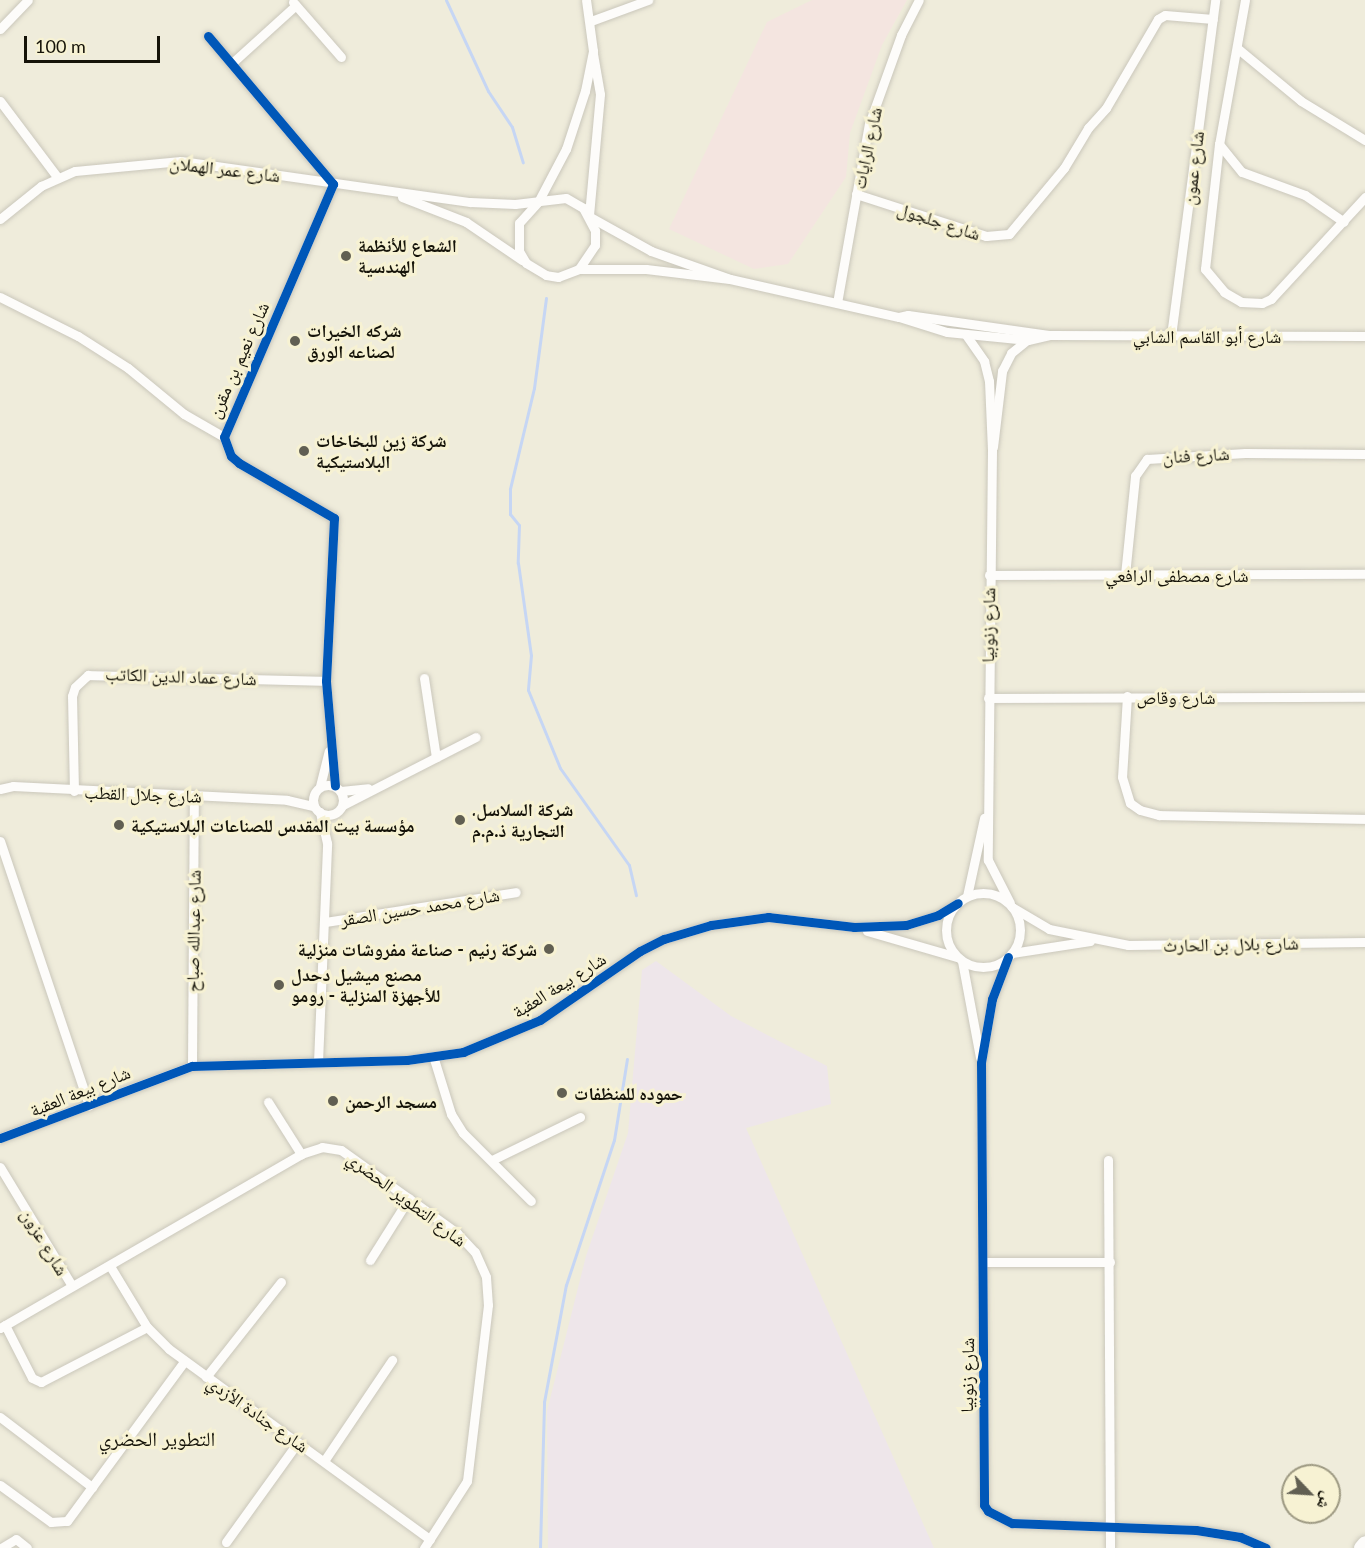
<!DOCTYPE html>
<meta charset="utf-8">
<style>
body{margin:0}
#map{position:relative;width:1365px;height:1548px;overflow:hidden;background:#efecdb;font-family:Lato,"Noto Naskh Arabic",sans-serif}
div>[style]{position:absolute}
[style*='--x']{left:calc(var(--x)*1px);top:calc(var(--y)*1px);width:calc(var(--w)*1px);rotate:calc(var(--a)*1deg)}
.commercial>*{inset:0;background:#f4e5e0}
.education>*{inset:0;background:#eee6ea}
.stream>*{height:3px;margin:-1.5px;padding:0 1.5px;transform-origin:1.5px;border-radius:1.5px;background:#c6d6f4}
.roads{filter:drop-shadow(0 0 2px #cac7bb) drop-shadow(0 0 2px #cac7bb)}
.minor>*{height:9px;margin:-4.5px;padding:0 4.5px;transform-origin:4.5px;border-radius:4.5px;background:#fdfcfa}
.minor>.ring{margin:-4.5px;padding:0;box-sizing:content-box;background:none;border:9px solid #fdfcfa;border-radius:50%}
.highway>*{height:14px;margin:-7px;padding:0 7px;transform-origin:7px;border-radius:7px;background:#fdfcfa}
.cycleway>*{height:9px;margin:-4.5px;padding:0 4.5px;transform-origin:4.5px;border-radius:4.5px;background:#0057b8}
.dots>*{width:16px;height:16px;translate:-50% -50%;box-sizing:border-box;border:3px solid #f7f2d3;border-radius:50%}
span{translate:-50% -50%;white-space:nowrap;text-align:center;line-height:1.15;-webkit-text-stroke:6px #f7f2d3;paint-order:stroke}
.street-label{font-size:18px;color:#151309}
.poi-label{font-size:18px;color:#151309;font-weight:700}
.left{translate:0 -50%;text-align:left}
.right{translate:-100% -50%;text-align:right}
.neighbourhood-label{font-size:20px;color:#151309}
.north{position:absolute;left:1281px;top:1464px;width:60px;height:60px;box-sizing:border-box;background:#f7f2d3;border:2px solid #9d9982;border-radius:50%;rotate:115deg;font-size:16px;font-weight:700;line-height:24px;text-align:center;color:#151309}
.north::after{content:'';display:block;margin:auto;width:21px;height:27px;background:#615f52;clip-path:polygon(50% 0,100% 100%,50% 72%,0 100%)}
.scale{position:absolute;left:24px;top:36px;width:136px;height:27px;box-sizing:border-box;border:3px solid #151309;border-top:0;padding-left:8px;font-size:18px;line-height:21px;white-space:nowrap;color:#151309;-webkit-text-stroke:4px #f7f2d3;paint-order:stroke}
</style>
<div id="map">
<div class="commercial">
<div style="clip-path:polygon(812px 0,907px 0,882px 45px,850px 133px,846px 177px,788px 264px,754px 269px,669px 229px,767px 22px)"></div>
</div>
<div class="education">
<div style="clip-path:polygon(656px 961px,731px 1016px,827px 1066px,831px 1104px,746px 1128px,934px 1548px,548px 1548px,547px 1411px,586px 1256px,628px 1133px,642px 970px)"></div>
</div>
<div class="stream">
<div style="--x:446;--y:0;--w:100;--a:65.2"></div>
<div style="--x:488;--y:91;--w:43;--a:56.3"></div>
<div style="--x:512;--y:127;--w:37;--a:73"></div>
<div style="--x:546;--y:298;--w:91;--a:97.6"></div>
<div style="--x:534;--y:388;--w:104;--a:103.4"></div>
<div style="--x:510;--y:489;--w:25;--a:90"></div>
<div style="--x:510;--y:514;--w:14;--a:51"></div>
<div style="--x:519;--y:525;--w:38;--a:92"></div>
<div style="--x:518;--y:563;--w:93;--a:82"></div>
<div style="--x:531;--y:655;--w:35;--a:95"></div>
<div style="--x:528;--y:690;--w:84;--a:67.7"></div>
<div style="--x:560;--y:768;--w:119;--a:54.6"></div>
<div style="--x:629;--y:865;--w:31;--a:77"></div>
<div style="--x:540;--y:1548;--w:146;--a:-88.4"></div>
<div style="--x:544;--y:1402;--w:119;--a:-79.4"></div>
<div style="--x:566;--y:1285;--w:153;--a:-71.7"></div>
<div style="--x:614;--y:1140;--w:82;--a:-80.9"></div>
</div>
<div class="roads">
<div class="minor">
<div style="--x:1245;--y:0;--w:146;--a:100.2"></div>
<div style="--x:1219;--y:144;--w:126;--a:96.4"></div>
<div style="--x:1205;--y:269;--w:30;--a:50"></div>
<div style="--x:1224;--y:292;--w:20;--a:30"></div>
<div style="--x:1241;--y:302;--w:21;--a:3"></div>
<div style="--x:1262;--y:303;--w:10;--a:-24"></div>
<div style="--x:1271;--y:299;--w:139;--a:-47.3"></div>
<div style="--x:293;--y:2;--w:73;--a:48.9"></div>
<div style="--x:591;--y:21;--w:61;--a:-20.2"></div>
<div style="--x:0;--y:29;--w:40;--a:-46"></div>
<div style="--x:208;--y:36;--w:194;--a:49.8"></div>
<div style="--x:333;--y:184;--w:275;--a:113.3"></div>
<div style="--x:224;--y:437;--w:20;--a:70"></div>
<div style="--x:231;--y:456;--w:11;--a:41"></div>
<div style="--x:239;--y:463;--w:110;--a:30.1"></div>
<div style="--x:334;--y:518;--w:163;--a:92.8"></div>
<div style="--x:326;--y:681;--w:105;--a:85.1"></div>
<div style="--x:1237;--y:48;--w:83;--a:39.6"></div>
<div style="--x:1301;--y:101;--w:75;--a:31.4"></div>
<div style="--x:232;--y:63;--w:86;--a:-42.2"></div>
<div style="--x:0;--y:101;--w:96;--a:53"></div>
<div style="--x:1219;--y:144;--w:36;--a:51"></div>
<div style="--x:1242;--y:172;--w:67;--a:20.1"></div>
<div style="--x:1305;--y:195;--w:47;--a:34.7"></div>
<div style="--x:856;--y:194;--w:137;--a:17.9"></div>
<div style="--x:986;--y:236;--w:23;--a:-5"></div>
<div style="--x:1009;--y:234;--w:86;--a:-50.2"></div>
<div style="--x:1064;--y:168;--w:47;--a:-59"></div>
<div style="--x:1088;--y:128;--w:27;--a:-48"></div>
<div style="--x:1106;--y:108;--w:103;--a:-59.7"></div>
<div style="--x:1158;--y:19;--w:8;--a:-30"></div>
<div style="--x:1165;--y:15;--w:48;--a:4.8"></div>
<div style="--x:402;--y:197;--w:69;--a:21.3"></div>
<div style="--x:466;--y:222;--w:68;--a:34.2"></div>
<div style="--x:538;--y:202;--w:60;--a:-62.2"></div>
<div style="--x:566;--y:149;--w:61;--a:-71.9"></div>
<div style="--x:585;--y:91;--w:41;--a:-78.7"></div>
<div style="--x:593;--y:51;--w:51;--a:-97.8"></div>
<div style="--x:589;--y:215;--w:121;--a:-84.8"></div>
<div style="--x:600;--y:94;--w:41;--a:-99.9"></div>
<div style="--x:590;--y:217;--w:70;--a:29.1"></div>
<div style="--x:651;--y:251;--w:84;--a:19.5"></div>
<div style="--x:730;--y:279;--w:173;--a:12.7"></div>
<div style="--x:899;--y:317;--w:50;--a:17.4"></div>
<div style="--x:947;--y:332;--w:81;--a:5.6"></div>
<div style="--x:1028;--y:340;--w:22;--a:-13"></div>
<div style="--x:0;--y:219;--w:53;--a:-38.8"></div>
<div style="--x:41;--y:186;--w:37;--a:-24"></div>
<div style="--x:75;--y:171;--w:106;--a:-5.4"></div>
<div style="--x:181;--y:161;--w:292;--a:8.1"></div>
<div style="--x:470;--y:202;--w:45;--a:2.5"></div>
<div style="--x:515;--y:204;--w:51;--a:-6.7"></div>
<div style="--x:566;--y:198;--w:20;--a:30"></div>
<div style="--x:583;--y:208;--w:26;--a:62"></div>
<div style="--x:595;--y:231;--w:14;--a:90"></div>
<div style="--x:595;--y:245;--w:29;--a:124"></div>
<div style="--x:579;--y:269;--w:22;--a:159"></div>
<div style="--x:558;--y:277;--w:12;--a:-171"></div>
<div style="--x:546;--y:275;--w:23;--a:-149"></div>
<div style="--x:526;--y:263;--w:14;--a:-120"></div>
<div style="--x:519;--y:251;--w:28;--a:-90"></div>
<div style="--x:519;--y:223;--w:28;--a:-48"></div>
<div style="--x:579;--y:269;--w:67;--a:0"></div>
<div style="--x:646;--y:269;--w:84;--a:6.9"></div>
<div style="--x:0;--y:297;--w:87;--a:26.6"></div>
<div style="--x:78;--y:336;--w:59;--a:32.6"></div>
<div style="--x:128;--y:368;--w:72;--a:39.4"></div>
<div style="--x:184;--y:414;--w:46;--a:29.9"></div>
<div style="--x:837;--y:303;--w:182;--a:-79.9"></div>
<div style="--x:869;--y:124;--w:95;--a:-70.2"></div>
<div style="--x:901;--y:35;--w:39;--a:-63"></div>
<div style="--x:899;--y:317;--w:9;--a:-13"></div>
<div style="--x:908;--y:315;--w:142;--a:8.1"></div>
<div style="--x:1049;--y:335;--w:316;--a:0.2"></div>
<div style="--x:966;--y:335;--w:32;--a:55"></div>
<div style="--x:984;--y:361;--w:21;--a:76"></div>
<div style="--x:989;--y:381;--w:69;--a:87.5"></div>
<div style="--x:992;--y:450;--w:410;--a:90.6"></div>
<div style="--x:988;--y:860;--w:48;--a:62.9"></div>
<div style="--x:1171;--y:336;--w:339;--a:-82.5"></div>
<div style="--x:993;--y:447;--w:77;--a:-83.2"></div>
<div style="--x:1002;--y:371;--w:20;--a:-63"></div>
<div style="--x:1011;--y:353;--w:21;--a:-39"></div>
<div style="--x:989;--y:575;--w:376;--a:-0.2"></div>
<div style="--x:1125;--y:575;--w:100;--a:-84.2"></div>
<div style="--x:1135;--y:476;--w:21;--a:-55"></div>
<div style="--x:1147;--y:459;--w:98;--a:-3.5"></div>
<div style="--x:1245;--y:453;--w:120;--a:0.5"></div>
<div style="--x:424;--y:678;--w:80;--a:81.4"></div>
<div style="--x:1127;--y:696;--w:81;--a:93.5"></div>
<div style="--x:1122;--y:777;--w:27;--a:73"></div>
<div style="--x:1130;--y:803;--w:12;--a:35"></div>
<div style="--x:1140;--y:810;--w:20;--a:15"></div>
<div style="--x:1159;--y:815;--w:206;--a:1.1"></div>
<div style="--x:988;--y:698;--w:377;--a:-0.2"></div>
<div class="ring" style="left:313px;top:785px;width:21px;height:21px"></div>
<div style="--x:320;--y:786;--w:36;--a:-76"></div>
<div style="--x:0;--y:789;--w:13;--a:-13"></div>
<div style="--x:13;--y:786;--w:274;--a:2.9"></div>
<div style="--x:287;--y:800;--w:28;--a:13"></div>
<div style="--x:74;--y:791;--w:95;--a:-91.2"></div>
<div style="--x:72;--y:696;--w:9;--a:-72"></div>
<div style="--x:75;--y:687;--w:18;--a:-43"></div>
<div style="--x:88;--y:675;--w:238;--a:1.4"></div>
<div style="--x:341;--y:791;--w:27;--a:-6"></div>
<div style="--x:343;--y:805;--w:149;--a:-27.1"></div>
<div style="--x:0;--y:841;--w:279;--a:71.4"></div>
<div class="ring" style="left:946px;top:893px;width:65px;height:65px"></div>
<div style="--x:967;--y:896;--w:80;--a:-77.7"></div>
<div style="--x:1012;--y:907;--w:43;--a:30.7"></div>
<div style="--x:1049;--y:929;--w:81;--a:11.4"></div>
<div style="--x:1128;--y:945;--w:237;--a:-0.7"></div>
<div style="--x:325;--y:922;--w:193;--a:-8.9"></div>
<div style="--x:867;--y:931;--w:94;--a:16.1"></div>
<div style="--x:1012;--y:953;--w:79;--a:-8.7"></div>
<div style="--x:1008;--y:957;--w:45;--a:110.9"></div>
<div style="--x:992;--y:999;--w:65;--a:99.8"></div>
<div style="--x:981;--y:1063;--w:442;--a:89.6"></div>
<div style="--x:984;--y:1505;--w:7;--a:56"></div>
<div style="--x:988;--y:1511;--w:27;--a:27"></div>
<div style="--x:1012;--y:1523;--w:184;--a:2.2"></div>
<div style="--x:1196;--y:1530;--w:45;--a:9"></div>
<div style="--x:1240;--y:1537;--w:28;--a:23"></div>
<div style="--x:962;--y:961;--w:98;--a:79.4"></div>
<div style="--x:434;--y:1059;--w:58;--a:72.8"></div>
<div style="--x:451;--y:1114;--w:22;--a:58"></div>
<div style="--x:463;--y:1133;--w:96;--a:45"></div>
<div style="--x:318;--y:1062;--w:219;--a:-87.6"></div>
<div style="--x:327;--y:843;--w:32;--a:-103"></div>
<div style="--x:192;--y:1066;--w:269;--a:-89.6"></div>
<div style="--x:268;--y:1102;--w:62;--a:57.6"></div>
<div style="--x:0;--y:1138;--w:205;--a:-20.6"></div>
<div style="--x:192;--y:1066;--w:215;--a:-1.6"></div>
<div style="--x:407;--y:1060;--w:57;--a:-8.1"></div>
<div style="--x:463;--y:1052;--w:83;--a:-22.6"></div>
<div style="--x:540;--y:1020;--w:121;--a:-34.6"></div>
<div style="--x:640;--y:951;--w:27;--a:-27"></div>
<div style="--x:664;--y:939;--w:49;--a:-16.6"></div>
<div style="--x:711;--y:925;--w:58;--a:-8"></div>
<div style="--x:768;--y:917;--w:87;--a:6.6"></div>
<div style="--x:854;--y:927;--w:52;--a:-2.2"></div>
<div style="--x:906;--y:925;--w:34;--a:-17"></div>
<div style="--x:938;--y:915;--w:23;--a:-31"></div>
<div style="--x:492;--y:1160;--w:98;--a:-26"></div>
<div style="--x:1108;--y:1160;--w:388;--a:89.7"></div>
<div style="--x:0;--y:1167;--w:139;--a:58.8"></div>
<div style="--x:370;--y:1260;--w:73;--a:-57.8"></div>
<div style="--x:985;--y:1262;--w:125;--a:0"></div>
<div style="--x:110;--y:1266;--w:71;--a:58.8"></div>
<div style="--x:147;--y:1327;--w:31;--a:45"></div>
<div style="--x:169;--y:1349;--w:323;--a:36.1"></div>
<div style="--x:5;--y:1325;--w:59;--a:63"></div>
<div style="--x:32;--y:1378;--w:10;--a:24"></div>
<div style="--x:41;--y:1382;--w:119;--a:-27.4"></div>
<div style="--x:0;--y:1328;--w:348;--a:-30"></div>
<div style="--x:301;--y:1154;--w:22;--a:-18"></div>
<div style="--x:322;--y:1147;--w:19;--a:9"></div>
<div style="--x:341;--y:1150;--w:143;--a:35.6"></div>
<div style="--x:457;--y:1233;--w:26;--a:47"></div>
<div style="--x:475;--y:1252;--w:27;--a:66"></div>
<div style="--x:486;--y:1277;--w:28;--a:86"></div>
<div style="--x:488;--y:1305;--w:177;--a:96.8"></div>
<div style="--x:467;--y:1481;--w:80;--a:122.7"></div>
<div style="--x:206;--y:1377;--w:121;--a:-51.7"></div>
<div style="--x:0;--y:1417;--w:116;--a:37.3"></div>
<div style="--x:324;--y:1461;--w:122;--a:-56"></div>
<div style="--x:0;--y:1485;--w:63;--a:36"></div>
<div style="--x:51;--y:1522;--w:16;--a:-4"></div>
<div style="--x:67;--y:1521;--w:197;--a:-53.7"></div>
<div style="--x:226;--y:1542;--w:123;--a:-54.2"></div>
<div style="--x:1;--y:1548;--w:17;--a:-31"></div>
<div style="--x:16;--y:1539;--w:14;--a:39"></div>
</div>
<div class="highway">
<div style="--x:1361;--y:1548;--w:6;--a:-51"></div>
</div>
</div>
<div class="cycleway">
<div style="--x:208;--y:36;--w:194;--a:49.8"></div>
<div style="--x:333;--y:184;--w:275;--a:113.3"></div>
<div style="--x:224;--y:437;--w:20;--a:70"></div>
<div style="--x:231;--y:456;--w:11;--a:41"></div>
<div style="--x:239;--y:463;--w:110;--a:30.1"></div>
<div style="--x:334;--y:518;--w:163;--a:92.8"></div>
<div style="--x:326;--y:681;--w:105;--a:85.1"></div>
<div style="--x:1008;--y:957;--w:45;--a:110.9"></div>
<div style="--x:992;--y:999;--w:65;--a:99.8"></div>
<div style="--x:981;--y:1063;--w:442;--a:89.6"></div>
<div style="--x:984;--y:1505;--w:7;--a:56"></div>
<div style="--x:988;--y:1511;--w:27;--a:27"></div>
<div style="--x:1012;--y:1523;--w:184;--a:2.2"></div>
<div style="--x:1196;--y:1530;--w:45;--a:9"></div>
<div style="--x:1240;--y:1537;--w:28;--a:23"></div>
<div style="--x:0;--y:1138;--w:205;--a:-20.6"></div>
<div style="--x:192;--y:1066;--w:215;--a:-1.6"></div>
<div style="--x:407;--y:1060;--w:57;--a:-8.1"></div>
<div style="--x:463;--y:1052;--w:83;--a:-22.6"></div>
<div style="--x:540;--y:1020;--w:121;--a:-34.6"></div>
<div style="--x:640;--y:951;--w:27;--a:-27"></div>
<div style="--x:664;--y:939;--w:49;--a:-16.6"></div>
<div style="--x:711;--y:925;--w:58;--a:-8"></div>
<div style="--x:768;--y:917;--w:87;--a:6.6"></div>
<div style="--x:854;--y:927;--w:52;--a:-2.2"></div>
<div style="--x:906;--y:925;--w:34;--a:-17"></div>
<div style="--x:938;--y:915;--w:23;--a:-31"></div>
</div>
<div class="dots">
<div style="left:346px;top:256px;background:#615f52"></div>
<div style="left:295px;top:341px;background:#615f52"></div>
<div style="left:304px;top:451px;background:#615f52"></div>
<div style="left:460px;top:820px;background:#615f52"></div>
<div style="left:119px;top:825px;background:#615f52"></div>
<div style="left:549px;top:949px;background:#615f52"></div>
<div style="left:279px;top:985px;background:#615f52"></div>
<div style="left:562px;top:1093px;background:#615f52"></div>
<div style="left:333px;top:1101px;background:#615f52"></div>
</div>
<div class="street-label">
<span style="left:867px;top:148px;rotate:-78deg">شارع الرايات</span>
<span style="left:1193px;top:168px;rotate:-83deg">شارع عمون</span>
<span style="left:225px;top:169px;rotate:7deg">شارع عمر الهملان</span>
<span style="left:939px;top:221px;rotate:18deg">شارع جلجول</span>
<span style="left:1207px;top:336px">شارع أبو القاسم الشابي</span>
<span style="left:238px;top:360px;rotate:-66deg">شارع نعيم بن مقرن</span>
<span style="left:1196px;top:455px;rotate:-3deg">شارع فنان</span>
<span style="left:1177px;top:575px">شارع مصطفى الرافعي</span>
<span style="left:988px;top:625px;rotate:-89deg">شارع زنوبيا</span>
<span style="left:181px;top:676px;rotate:2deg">شارع عماد الدين الكاتب</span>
<span style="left:1176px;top:697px">شارع وقاص</span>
<span style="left:143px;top:794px;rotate:2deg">شارع جلال القطب</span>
<span style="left:420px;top:907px;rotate:-9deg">شارع محمد حسين الصقر</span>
<span style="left:193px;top:931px;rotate:-89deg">شارع عبدالله صباح</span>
<span style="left:1231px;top:944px;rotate:-1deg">شارع بلال بن الحارث</span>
<span style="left:559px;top:985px;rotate:-32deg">شارع بيعة العقبة</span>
<span style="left:80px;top:1091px;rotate:-22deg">شارع بيعة العقبة</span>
<span style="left:407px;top:1199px;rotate:37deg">شارع التطوير الحضري</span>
<span style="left:45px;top:1242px;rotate:59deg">شارع عزون</span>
<span style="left:967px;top:1375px;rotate:-89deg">شارع زنوبيا</span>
<span style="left:258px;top:1414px;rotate:35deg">شارع جنادة الأزدي</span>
</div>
<div class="poi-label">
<span class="left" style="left:358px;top:256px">الشعاع للأنظمة<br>الهندسية</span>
<span class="left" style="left:307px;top:341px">شركه الخيرات<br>لصناعه الورق</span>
<span class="left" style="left:316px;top:451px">شركة زين للبخاخات<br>البلاستيكية</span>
<span class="left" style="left:472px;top:820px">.شركة السلاسل<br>التجارية ذ.م.م</span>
<span class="left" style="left:131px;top:825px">مؤسسة بيت المقدس للصناعات البلاستيكية</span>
<span class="right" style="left:537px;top:949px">شركة رنيم - صناعة مفروشات منزلية</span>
<span class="left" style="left:291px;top:985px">مصنع ميشيل دحدل<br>للأجهزة المنزلية - رومو</span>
<span class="left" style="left:574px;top:1093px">حموده للمنظفات</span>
<span class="left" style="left:345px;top:1101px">مسجد الرحمن</span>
</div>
<div class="neighbourhood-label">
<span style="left:157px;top:1438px">التطوير الحضري</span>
</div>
<div class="north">ش</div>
<div class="scale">100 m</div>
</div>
